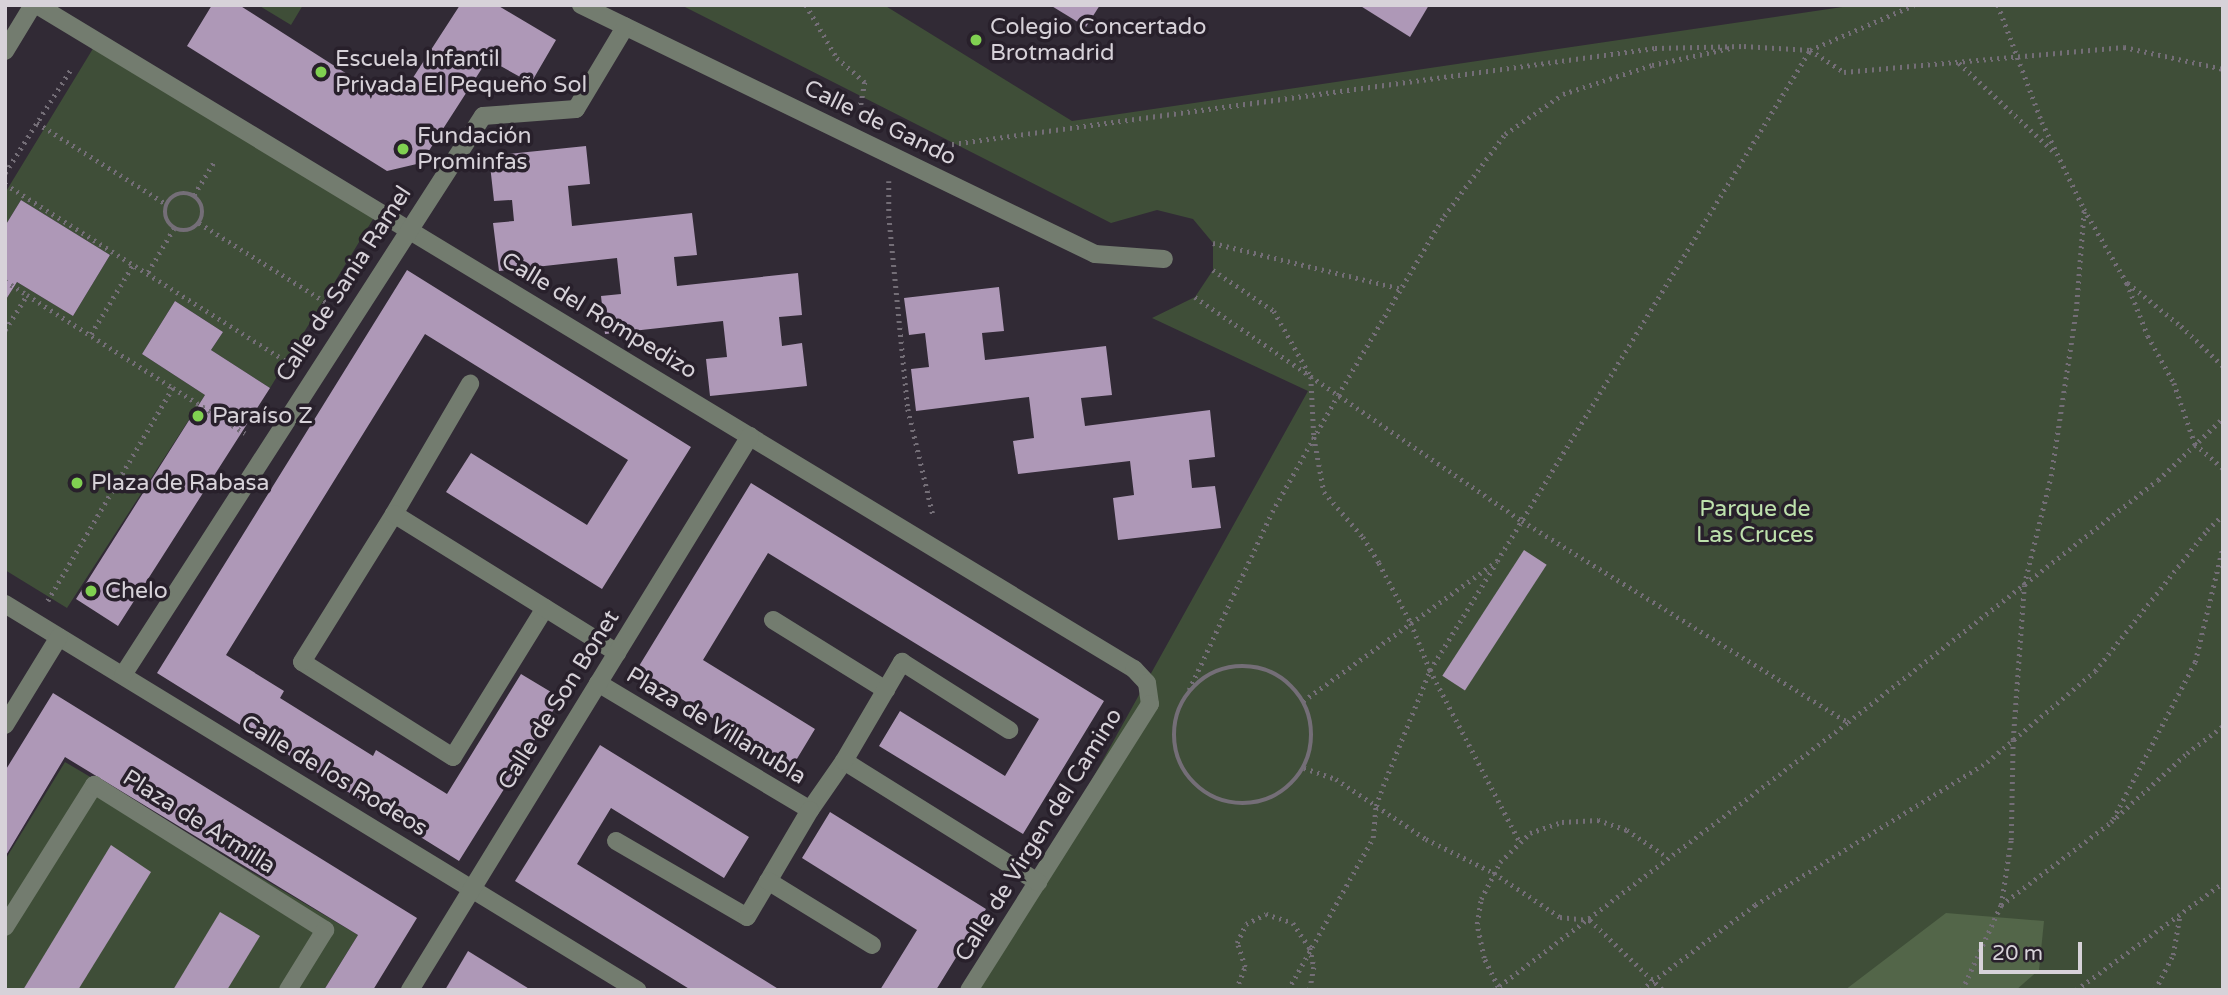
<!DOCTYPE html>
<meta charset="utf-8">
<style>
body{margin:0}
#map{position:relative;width:2228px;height:995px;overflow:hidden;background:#312a35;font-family:"Varela Round",sans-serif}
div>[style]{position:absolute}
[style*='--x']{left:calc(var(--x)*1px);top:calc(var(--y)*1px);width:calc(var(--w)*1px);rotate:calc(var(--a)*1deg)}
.green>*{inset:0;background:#3f4e38}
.forest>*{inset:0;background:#536649}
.building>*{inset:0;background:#ae98b7;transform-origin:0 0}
.path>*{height:4.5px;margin-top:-2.25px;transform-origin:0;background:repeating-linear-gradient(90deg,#746e77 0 2px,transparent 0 7px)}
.path>.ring{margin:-2.25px;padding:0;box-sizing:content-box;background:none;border:4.5px solid #746e77;border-radius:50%}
.minor>*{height:18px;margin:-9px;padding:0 9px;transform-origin:9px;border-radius:9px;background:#737c6f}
.dots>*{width:19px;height:19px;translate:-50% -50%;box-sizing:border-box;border:4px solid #28202b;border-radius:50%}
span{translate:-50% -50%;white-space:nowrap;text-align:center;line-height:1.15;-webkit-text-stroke:7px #28202b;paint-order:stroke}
.poi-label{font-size:23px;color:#d7d2d9}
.left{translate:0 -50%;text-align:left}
.street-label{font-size:23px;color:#d7d2d9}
.park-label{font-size:23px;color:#bde1ac}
.frame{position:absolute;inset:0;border:7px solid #d7d2d9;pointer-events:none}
.scale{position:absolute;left:1979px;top:942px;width:103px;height:32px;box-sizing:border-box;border:4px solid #d7d2d9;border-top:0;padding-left:9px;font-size:21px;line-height:24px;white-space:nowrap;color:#d7d2d9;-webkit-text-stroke:5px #28202b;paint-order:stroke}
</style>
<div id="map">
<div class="green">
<div style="clip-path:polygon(258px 5px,303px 5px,291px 25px)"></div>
<div style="clip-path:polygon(681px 5px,884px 5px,1072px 121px,1856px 5px,2223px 5px,2223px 990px,975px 990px,1308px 391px,1152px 318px,1195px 297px,1213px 270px,1213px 243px,1193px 219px,1157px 210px,1111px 223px)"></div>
<div style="clip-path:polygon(97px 42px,378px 211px,270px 388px,211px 350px,223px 332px,175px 301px,142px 354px,205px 395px,67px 608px,5px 570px,5px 301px,17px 282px,73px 316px,110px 255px,21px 200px,5px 226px,5px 193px)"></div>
<div style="clip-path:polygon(65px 762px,358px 935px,324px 990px,5px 990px,5px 860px)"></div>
</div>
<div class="forest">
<div style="clip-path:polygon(1946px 913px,2044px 921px,2039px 970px,2016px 990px,1845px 990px)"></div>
</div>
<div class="building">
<div style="clip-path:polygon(212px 5px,239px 5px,380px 95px,405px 90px,460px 5px,497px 5px,556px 40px,531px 83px,488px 59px,421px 163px,387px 171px,187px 46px)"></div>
<div style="clip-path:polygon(1050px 5px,1100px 5px,1086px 27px)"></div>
<div style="clip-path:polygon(1359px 5px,1429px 5px,1410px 37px)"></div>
<div style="clip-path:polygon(586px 146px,590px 184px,568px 186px,572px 226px,692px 213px,697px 255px,674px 257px,677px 286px,798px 273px,802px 315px,779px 317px,782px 346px,802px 343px,807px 386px,710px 396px,706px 359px,727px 357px,723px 321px,605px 334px,601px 296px,621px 294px,617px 258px,499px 271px,493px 223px,514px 221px,512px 200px,494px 201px,489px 156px)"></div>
<div style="clip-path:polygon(21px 200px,110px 255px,73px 316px,17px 282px,5px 301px,5px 226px)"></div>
<div style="clip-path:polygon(407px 270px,691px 447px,602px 589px,446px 492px,471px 453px,587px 525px,628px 460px,425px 334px,226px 655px,284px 691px,280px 698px,373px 756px,376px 750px,447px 794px,521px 674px,561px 698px,459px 861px,157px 673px)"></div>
<div style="clip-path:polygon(999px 287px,1004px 331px,982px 333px,985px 360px,1106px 346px,1112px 395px,1081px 398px,1085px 426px,1210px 410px,1215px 457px,1189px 460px,1192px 488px,1215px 486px,1221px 528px,1118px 540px,1113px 498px,1134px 495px,1130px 461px,1018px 474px,1013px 441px,1034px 438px,1029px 397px,916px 411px,911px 369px,929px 367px,925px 333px,909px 335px,904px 298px)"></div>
<div style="clip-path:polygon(175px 301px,223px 332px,211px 350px,270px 388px,118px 626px,76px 599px,205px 395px,142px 354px)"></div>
<div style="clip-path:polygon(751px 483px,1104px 701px,1023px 834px,879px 746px,900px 711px,1005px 776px,1039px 719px,768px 553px,703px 660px,815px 729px,792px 767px,636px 671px)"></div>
<div style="left:1524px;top:550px;width:27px;height:150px;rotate:33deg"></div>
<div style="clip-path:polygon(53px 693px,417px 918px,373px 990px,324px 990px,358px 935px,65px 757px,5px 857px,5px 771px)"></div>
<div style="clip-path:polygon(600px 745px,749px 837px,724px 878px,611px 808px,577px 864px,780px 990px,691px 990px,515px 881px)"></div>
<div style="clip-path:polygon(830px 812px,986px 909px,936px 990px,880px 990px,917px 930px,802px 858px)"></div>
<div style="clip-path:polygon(111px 845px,151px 872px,78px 990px,23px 990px)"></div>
<div style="clip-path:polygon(220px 912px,260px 936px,227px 990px,173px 990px)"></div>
<div style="clip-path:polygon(468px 951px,531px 990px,445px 990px)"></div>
</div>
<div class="path">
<div style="--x:806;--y:5;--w:61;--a:59.7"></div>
<div style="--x:837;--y:58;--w:37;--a:41"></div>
<div style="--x:865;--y:82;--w:27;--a:100"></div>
<div style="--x:1998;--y:5;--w:125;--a:69.4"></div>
<div style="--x:2042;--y:122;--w:97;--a:64.2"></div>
<div style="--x:2084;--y:209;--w:86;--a:59.8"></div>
<div style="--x:2127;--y:283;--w:57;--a:68.4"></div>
<div style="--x:2148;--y:336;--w:54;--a:61"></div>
<div style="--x:2174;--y:383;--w:65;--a:71"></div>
<div style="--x:2195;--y:444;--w:37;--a:41"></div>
<div style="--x:1959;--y:63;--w:130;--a:43.1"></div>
<div style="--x:37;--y:123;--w:152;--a:32.1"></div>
<div style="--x:938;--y:146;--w:724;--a:-7.78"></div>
<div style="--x:1655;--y:48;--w:89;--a:-1.3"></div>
<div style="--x:1744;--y:46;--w:66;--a:3.5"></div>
<div style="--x:1810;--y:50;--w:40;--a:32.9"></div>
<div style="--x:1844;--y:72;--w:281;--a:-5.1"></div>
<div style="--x:2124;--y:47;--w:101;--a:12.5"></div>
<div style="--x:5;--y:173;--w:123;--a:-57.6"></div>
<div style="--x:889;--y:181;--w:35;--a:90"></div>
<div style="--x:889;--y:216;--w:194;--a:84.4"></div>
<div style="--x:908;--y:409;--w:109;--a:76.7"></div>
<div style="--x:5;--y:184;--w:336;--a:32.2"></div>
<div class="ring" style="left:165px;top:193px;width:33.5px;height:33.5px"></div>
<div style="--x:194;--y:195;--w:41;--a:-59"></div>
<div style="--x:199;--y:223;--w:151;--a:32"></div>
<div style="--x:1213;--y:243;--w:194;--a:13.7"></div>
<div style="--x:1213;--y:270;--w:73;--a:33.9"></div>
<div style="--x:1274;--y:311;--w:76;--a:60.7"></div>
<div style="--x:1311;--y:377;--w:60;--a:87.1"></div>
<div style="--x:1314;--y:437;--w:56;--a:79.7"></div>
<div style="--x:1324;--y:492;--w:60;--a:49.1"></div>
<div style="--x:1363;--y:537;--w:31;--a:58"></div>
<div style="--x:1379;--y:563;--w:68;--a:61.9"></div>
<div style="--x:1411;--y:623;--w:51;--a:68"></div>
<div style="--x:1430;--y:670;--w:194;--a:62.4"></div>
<div style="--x:148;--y:272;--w:51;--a:-59.4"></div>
<div style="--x:5;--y:281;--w:26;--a:32"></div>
<div style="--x:2128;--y:283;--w:68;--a:39.1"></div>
<div style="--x:2181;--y:326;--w:58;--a:43.6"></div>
<div style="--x:1195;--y:297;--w:396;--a:34.4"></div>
<div style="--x:1522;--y:521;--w:383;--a:31.7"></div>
<div style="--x:5;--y:330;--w:41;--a:-57.8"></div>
<div style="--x:27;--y:295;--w:173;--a:32.5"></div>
<div style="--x:173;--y:388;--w:247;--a:120.4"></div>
<div style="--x:91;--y:334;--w:83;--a:-58.8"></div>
<div style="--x:173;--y:388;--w:85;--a:32"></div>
<div class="ring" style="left:1174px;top:666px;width:133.5px;height:133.5px"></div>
<div style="--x:1189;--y:690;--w:196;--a:-65"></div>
<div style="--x:1272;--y:512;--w:134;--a:-60.6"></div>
<div style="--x:1338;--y:395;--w:208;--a:-59.4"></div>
<div style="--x:1444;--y:216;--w:102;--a:-53.4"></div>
<div style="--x:1505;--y:134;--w:70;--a:-34.6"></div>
<div style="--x:1563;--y:94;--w:94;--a:-18"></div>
<div style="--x:1652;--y:65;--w:80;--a:-12.3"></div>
<div style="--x:1303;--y:701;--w:239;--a:-35.8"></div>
<div style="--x:1497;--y:561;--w:599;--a:-58.51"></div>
<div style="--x:1810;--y:50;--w:113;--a:-23.4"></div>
<div style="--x:1304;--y:768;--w:34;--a:19"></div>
<div style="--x:1336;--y:779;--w:108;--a:33.7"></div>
<div style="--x:1426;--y:839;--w:76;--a:26.6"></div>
<div style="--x:1494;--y:873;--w:79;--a:33.7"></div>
<div style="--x:1560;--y:917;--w:30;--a:6"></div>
<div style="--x:1590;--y:920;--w:101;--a:43.8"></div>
<div style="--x:2113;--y:819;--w:177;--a:-62.4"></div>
<div style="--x:2195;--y:662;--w:119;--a:-76.4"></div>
<div style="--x:2001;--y:905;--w:66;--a:-81.3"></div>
<div style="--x:2011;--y:840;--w:100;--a:-88.9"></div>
<div style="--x:2013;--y:740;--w:155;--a:-85.9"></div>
<div style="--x:2024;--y:585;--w:112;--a:-76.1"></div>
<div style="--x:2051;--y:476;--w:167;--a:-81.4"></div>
<div style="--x:2076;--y:311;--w:102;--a:-85.5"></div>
<div style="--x:1498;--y:987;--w:32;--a:-116"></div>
<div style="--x:1484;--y:958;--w:35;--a:-102"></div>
<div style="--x:1477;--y:924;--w:25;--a:-81"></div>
<div style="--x:1481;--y:899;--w:42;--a:-62.8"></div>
<div style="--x:1500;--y:862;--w:42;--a:-44"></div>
<div style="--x:1530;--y:833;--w:34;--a:-19"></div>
<div style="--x:1562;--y:822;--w:36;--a:-3"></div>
<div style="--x:1598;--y:820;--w:31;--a:19"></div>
<div style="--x:1627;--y:830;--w:48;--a:34"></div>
<div style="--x:1236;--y:990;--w:25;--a:-69"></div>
<div style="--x:1245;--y:967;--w:25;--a:-108"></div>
<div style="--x:1237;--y:943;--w:21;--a:-65"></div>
<div style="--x:1246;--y:924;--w:22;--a:-27"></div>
<div style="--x:1266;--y:914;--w:28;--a:18"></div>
<div style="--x:1293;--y:923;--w:30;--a:56"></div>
<div style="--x:1310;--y:948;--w:19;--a:78"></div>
<div style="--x:1314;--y:967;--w:23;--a:100"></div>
<div style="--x:1288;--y:990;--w:174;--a:-60.8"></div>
<div style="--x:1373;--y:838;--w:32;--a:-85"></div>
<div style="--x:1376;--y:806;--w:21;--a:-71"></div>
<div style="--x:1383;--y:786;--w:125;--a:-67.9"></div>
<div style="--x:1430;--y:670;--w:126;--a:-58.3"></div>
<div style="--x:1494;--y:990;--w:444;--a:-37.1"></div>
<div style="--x:1848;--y:722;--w:393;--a:-38"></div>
<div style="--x:2158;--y:480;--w:90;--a:-43.6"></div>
<div style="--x:1641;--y:990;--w:142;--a:-36.7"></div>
<div style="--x:1755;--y:905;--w:273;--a:-31.6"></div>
<div style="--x:1987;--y:762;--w:141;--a:-40.1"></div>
<div style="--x:2095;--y:671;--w:180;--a:-51.5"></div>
<div style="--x:2207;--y:530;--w:22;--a:-43"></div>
<div style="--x:1962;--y:990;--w:94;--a:-65.4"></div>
<div style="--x:2001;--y:905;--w:138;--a:-37"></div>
<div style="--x:2111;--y:822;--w:103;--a:-42.2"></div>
<div style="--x:2187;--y:753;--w:45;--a:-36.9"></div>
<div style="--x:2076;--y:990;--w:182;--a:-36.1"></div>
<div style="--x:2155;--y:990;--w:39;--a:-63"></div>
<div style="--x:2173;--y:955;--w:42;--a:-80.3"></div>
</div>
<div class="minor">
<div style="--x:37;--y:5;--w:1282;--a:31.19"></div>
<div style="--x:1134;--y:669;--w:19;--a:47"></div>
<div style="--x:1147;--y:683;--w:21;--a:82"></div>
<div style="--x:1150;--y:704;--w:338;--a:122.3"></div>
<div style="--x:581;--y:5;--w:571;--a:25.85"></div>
<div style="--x:1095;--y:254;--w:69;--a:4.1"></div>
<div style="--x:5;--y:51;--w:54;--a:-58.7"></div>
<div style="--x:394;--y:514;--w:151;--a:-59.7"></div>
<div style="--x:5;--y:604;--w:741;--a:31.41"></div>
<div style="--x:545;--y:608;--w:175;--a:121.7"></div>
<div style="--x:453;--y:757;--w:178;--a:-147.8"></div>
<div style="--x:302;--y:662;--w:174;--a:-58.1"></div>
<div style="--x:394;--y:514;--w:263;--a:31.9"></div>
<div style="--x:773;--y:620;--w:133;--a:31.8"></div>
<div style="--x:123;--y:675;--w:665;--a:-57.22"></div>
<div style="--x:483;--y:116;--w:93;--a:-4.3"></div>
<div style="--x:576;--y:109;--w:96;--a:-59.1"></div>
<div style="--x:598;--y:683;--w:247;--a:30.9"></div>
<div style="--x:810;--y:810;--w:60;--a:-55.2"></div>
<div style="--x:844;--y:761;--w:229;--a:32"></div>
<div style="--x:5;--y:725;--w:103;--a:-58.5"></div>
<div style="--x:844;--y:761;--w:115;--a:-59.6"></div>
<div style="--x:902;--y:662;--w:127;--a:32.4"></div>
<div style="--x:616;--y:841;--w:151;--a:30.1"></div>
<div style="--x:747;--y:917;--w:124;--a:-59.5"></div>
<div style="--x:768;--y:881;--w:122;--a:31.6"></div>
<div style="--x:5;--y:927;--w:168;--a:-57.9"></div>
<div style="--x:94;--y:785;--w:273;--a:32.1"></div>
<div style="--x:325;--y:930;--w:70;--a:121.7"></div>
<div style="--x:410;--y:990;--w:650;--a:-58.46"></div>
</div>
<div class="dots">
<div style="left:976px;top:40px;background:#80d051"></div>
<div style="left:321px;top:72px;background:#80d051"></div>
<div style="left:403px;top:149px;background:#80d051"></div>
<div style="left:198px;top:416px;background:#80d051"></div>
<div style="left:77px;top:483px;background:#80d051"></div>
<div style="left:91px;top:591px;background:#80d051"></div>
</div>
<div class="poi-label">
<span class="left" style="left:990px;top:40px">Colegio Concertado<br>Brotmadrid</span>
<span class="left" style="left:335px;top:72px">Escuela Infantil<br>Privada El Pequeño Sol</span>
<span class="left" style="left:417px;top:149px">Fundación<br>Prominfas</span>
<span class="left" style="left:212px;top:416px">Paraíso Z</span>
<span class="left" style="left:91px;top:483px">Plaza de Rabasa</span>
<span class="left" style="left:105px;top:591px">Chelo</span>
</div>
<div class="street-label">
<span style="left:880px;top:123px;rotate:26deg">Calle de Gando</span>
<span style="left:344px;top:284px;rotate:-57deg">Calle de Sania Ramel</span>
<span style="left:599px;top:316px;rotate:31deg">Calle del Rompedizo</span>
<span style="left:559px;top:700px;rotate:-58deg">Calle de Son Bonet</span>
<span style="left:716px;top:726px;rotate:31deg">Plaza de Villanubla</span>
<span style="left:334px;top:776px;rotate:31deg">Calle de los Rodeos</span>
<span style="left:199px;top:822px;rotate:32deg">Plaza de Armilla</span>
<span style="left:1039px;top:835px;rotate:-58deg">Calle de Virgen del Camino</span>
</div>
<div class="park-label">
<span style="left:1755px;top:522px">Parque de<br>Las Cruces</span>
</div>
<div class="frame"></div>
<div class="scale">20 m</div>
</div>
